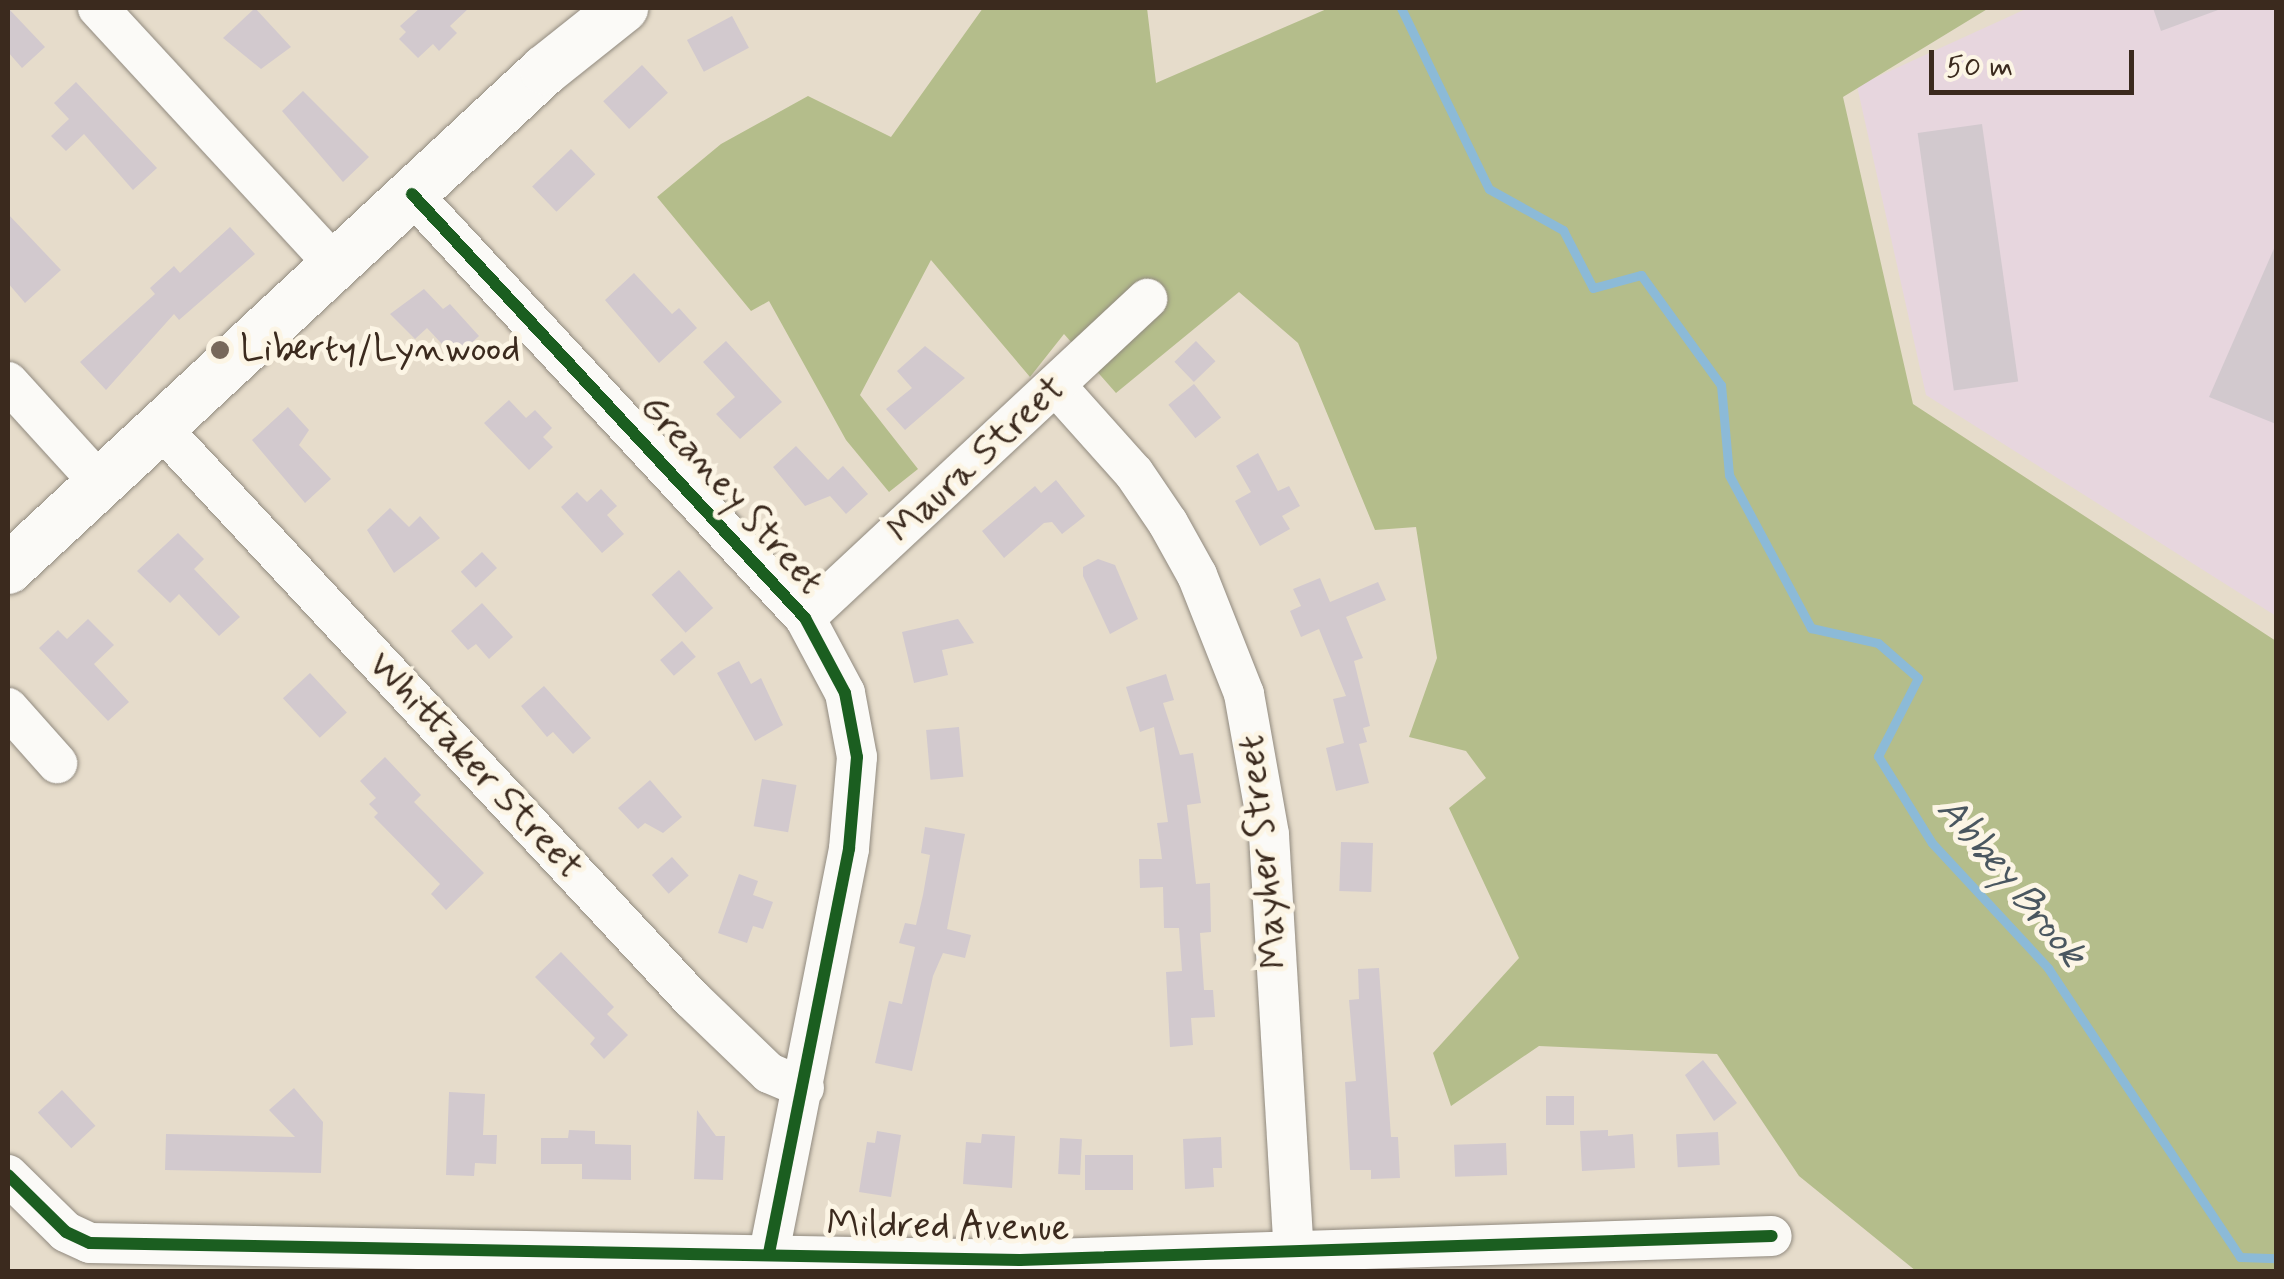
<!DOCTYPE html>
<style>
body{margin:0}
#map{position:relative;width:2284px;height:1279px;overflow:hidden;background:#e6dccb;font-family:Mynerve,sans-serif}
div>[style]{position:absolute}
[style*='--x']{left:calc(var(--x)*1px);top:calc(var(--y)*1px);width:calc(var(--w)*1px);rotate:calc(var(--a)*1deg)}
.built>*{inset:0;background:#e7d6de}
.forest>*{inset:0;background:#b4bd8b}
.stream>*{height:9px;margin:-4.5px;padding:0 4.5px;transform-origin:4.5px;border-radius:4.5px;background:#8cbad7}
.building>*{inset:0;background:#d2c9ce;transform-origin:0 0}
.roads{filter:drop-shadow(0 0 2px #918a7f) drop-shadow(0 0 2px #918a7f)}
.minor>*{height:40px;margin:-20px;padding:0 20px;transform-origin:20px;border-radius:20px;background:#fbfaf7}
.major>*{height:50px;margin:-25px;padding:0 25px;transform-origin:25px;border-radius:25px;background:#fbfaf7}
.cycleway>*{height:12px;margin:-6px;padding:0 6px;transform-origin:6px;border-radius:6px;background:#1b5e20}
.dots>*{width:28px;height:28px;translate:-50% -50%;box-sizing:border-box;border:5px solid #fcf5e5;border-radius:50%}
span{translate:-50% -50%;white-space:nowrap;text-align:center;line-height:1.15;-webkit-text-stroke:10px #fcf5e5;paint-order:stroke}
.poi-label{font-size:38px;color:#3b2a1e}
.left{translate:0 -50%;text-align:left}
.street-label{font-size:38px;color:#3b2a1e}
.water-label{font-size:40px;color:#4a5760;font-style:italic}
.frame{position:absolute;inset:0;border:10px solid #3b2a1e;pointer-events:none}
.scale{position:absolute;left:1929px;top:50px;width:205px;height:45px;box-sizing:border-box;border:5px solid #3b2a1e;border-top:0;padding-left:12px;font-size:30px;line-height:35px;white-space:nowrap;color:#3b2a1e;-webkit-text-stroke:8px #fcf5e5;paint-order:stroke}
</style>
<div id="map">
<div class="built">
<div style="clip-path:polygon(2028px 8px,2276px 8px,2276px 616px,1926px 395px,1857px 86px)"></div>
</div>
<div class="forest">
<div style="clip-path:polygon(983px 8px,1147px 8px,1156px 83px,1329px 8px,1989px 8px,1843px 97px,1913px 404px,2276px 641px,2276px 1271px,1916px 1271px,1799px 1176px,1717px 1054px,1539px 1046px,1451px 1106px,1433px 1053px,1519px 958px,1449px 808px,1486px 778px,1466px 751px,1409px 737px,1437px 658px,1416px 527px,1375px 530px,1298px 343px,1239px 292px,1116px 393px,1064px 334px,1030px 377px,931px 260px,860px 395px,918px 469px,889px 492px,846px 440px,769px 301px,751px 311px,657px 197px,721px 144px,808px 96px,891px 137px)"></div>
</div>
<div class="stream">
<div style="--x:1401;--y:8;--w:201;--a:64.1"></div>
<div style="--x:1489;--y:189;--w:85;--a:29"></div>
<div style="--x:1563;--y:230;--w:65;--a:62.7"></div>
<div style="--x:1593;--y:288;--w:50;--a:-15.2"></div>
<div style="--x:1641;--y:275;--w:136;--a:54"></div>
<div style="--x:1721;--y:385;--w:90;--a:84.9"></div>
<div style="--x:1729;--y:475;--w:174;--a:61.8"></div>
<div style="--x:1811;--y:628;--w:69;--a:12.6"></div>
<div style="--x:1878;--y:643;--w:53;--a:41.2"></div>
<div style="--x:1918;--y:678;--w:88;--a:117.1"></div>
<div style="--x:1878;--y:756;--w:102;--a:58.2"></div>
<div style="--x:1932;--y:843;--w:171;--a:47.1"></div>
<div style="--x:2048;--y:968;--w:347;--a:56.4"></div>
<div style="--x:2240;--y:1257;--w:36;--a:2"></div>
</div>
<div class="building">
<div style="clip-path:polygon(8px 8px,45px 47px,22px 68px,8px 52px)"></div>
<div style="clip-path:polygon(255px 8px,291px 47px,261px 69px,223px 38px)"></div>
<div style="clip-path:polygon(420px 8px,469px 8px,450px 26px,457px 33px,439px 51px,433px 44px,418px 58px,399px 39px,406px 32px,400px 26px)"></div>
<div style="clip-path:polygon(2153px 8px,2218px 8px,2218px 10px,2161px 31px)"></div>
<div style="left:732px;top:16px;width:36px;height:51px;rotate:62deg"></div>
<div style="left:642px;top:65px;width:38px;height:53px;rotate:47deg"></div>
<div style="clip-path:polygon(76px 82px,157px 168px,133px 190px,84px 134px,66px 151px,51px 136px,69px 119px,54px 103px)"></div>
<div style="clip-path:polygon(303px 91px,369px 157px,343px 182px,282px 111px)"></div>
<div style="left:1982px;top:124px;width:260px;height:65px;rotate:82deg"></div>
<div style="left:571px;top:149px;width:35px;height:54px;rotate:46deg"></div>
<div style="clip-path:polygon(8px 214px,61px 270px,25px 303px,8px 283px)"></div>
<div style="clip-path:polygon(230px 227px,255px 254px,179px 320px,174px 314px,106px 390px,80px 362px,155px 294px,150px 288px,174px 266px,180px 273px)"></div>
<div style="clip-path:polygon(2276px 244px,2276px 424px,2209px 397px)"></div>
<div style="clip-path:polygon(634px 273px,672px 314px,679px 308px,697px 328px,659px 363px,605px 300px)"></div>
<div style="clip-path:polygon(424px 289px,443px 309px,450px 304px,479px 336px,455px 358px,427px 328px,415px 339px,390px 314px)"></div>
<div style="clip-path:polygon(726px 341px,782px 402px,740px 439px,716px 414px,735px 397px,703px 362px)"></div>
<div style="left:1196px;top:341px;width:28px;height:30px;rotate:46deg"></div>
<div style="clip-path:polygon(925px 346px,965px 378px,905px 430px,886px 409px,912px 388px,897px 371px)"></div>
<div style="left:1194px;top:384px;width:43px;height:33px;rotate:51deg"></div>
<div style="clip-path:polygon(509px 400px,526px 418px,535px 410px,552px 428px,543px 437px,553px 447px,529px 470px,484px 423px)"></div>
<div style="clip-path:polygon(288px 407px,309px 430px,299px 445px,331px 479px,305px 503px,252px 440px)"></div>
<div style="clip-path:polygon(796px 446px,828px 480px,843px 466px,868px 494px,846px 514px,830px 496px,805px 506px,773px 467px)"></div>
<div style="clip-path:polygon(1258px 453px,1278px 491px,1289px 486px,1300px 506px,1282px 516px,1290px 529px,1260px 546px,1235px 501px,1251px 492px,1236px 466px)"></div>
<div style="clip-path:polygon(1056px 480px,1085px 516px,1062px 534px,1052px 522px,1044px 523px,1004px 558px,982px 531px,1035px 486px,1041px 493px)"></div>
<div style="clip-path:polygon(601px 489px,617px 506px,607px 515px,624px 534px,602px 553px,561px 507px,577px 492px,587px 502px)"></div>
<div style="clip-path:polygon(390px 508px,409px 527px,420px 516px,440px 538px,394px 573px,367px 530px)"></div>
<div style="clip-path:polygon(178px 533px,204px 559px,194px 569px,240px 617px,219px 636px,179px 594px,170px 603px,137px 571px)"></div>
<div style="left:482px;top:552px;width:22px;height:29px;rotate:47deg"></div>
<div style="clip-path:polygon(1098px 559px,1115px 565px,1138px 619px,1110px 634px,1083px 576px,1083px 567px)"></div>
<div style="left:679px;top:570px;width:51px;height:37px;rotate:48deg"></div>
<div style="clip-path:polygon(1320px 578px,1330px 602px,1378px 582px,1386px 600px,1346px 617px,1363px 658px,1354px 661px,1370px 726px,1363px 728px,1367px 742px,1359px 744px,1369px 783px,1336px 791px,1326px 748px,1344px 743px,1333px 699px,1346px 696px,1319px 629px,1301px 637px,1290px 611px,1301px 606px,1293px 589px)"></div>
<div style="clip-path:polygon(482px 603px,513px 637px,489px 659px,476px 644px,468px 650px,451px 631px)"></div>
<div style="clip-path:polygon(88px 619px,114px 645px,94px 664px,129px 702px,108px 721px,39px 648px,58px 630px,67px 639px)"></div>
<div style="clip-path:polygon(958px 619px,974px 643px,942px 650px,948px 675px,914px 683px,902px 632px)"></div>
<div style="left:682px;top:641px;width:21px;height:29px;rotate:49deg"></div>
<div style="clip-path:polygon(739px 661px,751px 684px,761px 678px,783px 725px,755px 741px,717px 673px)"></div>
<div style="left:310px;top:673px;width:54px;height:37px;rotate:47deg"></div>
<div style="clip-path:polygon(1166px 674px,1174px 700px,1163px 703px,1180px 755px,1193px 753px,1201px 803px,1187px 805px,1196px 884px,1210px 883px,1211px 932px,1200px 933px,1204px 990px,1213px 990px,1215px 1017px,1191px 1018px,1193px 1045px,1170px 1047px,1166px 972px,1182px 971px,1179px 928px,1164px 928px,1163px 887px,1140px 888px,1139px 859px,1162px 859px,1157px 823px,1168px 822px,1154px 727px,1140px 732px,1126px 687px)"></div>
<div style="clip-path:polygon(544px 686px,591px 738px,573px 754px,553px 732px,547px 737px,521px 706px)"></div>
<div style="left:959px;top:727px;width:50px;height:33px;rotate:85deg"></div>
<div style="clip-path:polygon(385px 757px,421px 795px,414px 802px,484px 873px,446px 910px,431px 894px,440px 884px,374px 817px,378px 813px,369px 804px,376px 798px,360px 781px)"></div>
<div style="left:762px;top:779px;width:35px;height:48px;rotate:10deg"></div>
<div style="clip-path:polygon(650px 780px,682px 817px,663px 833px,645px 823px,638px 829px,618px 808px)"></div>
<div style="clip-path:polygon(925px 827px,965px 834px,947px 929px,971px 935px,965px 958px,943px 953px,933px 976px,912px 1071px,875px 1063px,889px 1001px,902px 1004px,915px 947px,899px 943px,905px 923px,916px 925px,923px 895px,930px 855px,921px 853px)"></div>
<div style="left:1341px;top:842px;width:32px;height:49px;rotate:2deg"></div>
<div style="left:672px;top:857px;width:25px;height:27px;rotate:48deg"></div>
<div style="clip-path:polygon(739px 874px,758px 881px,753px 895px,773px 902px,763px 929px,753px 926px,747px 943px,718px 933px)"></div>
<div style="clip-path:polygon(561px 952px,614px 1007px,607px 1014px,628px 1035px,604px 1059px,590px 1044px,595px 1038px,535px 977px)"></div>
<div style="clip-path:polygon(1379px 968px,1391px 1137px,1398px 1137px,1400px 1178px,1371px 1179px,1371px 1170px,1350px 1170px,1345px 1082px,1356px 1081px,1349px 1000px,1359px 999px,1358px 969px)"></div>
<div style="clip-path:polygon(1703px 1060px,1737px 1103px,1714px 1121px,1685px 1075px)"></div>
<div style="clip-path:polygon(294px 1088px,323px 1122px,321px 1173px,165px 1170px,166px 1134px,295px 1137px,269px 1110px)"></div>
<div style="left:62px;top:1090px;width:49px;height:33px;rotate:47deg"></div>
<div style="clip-path:polygon(449px 1092px,485px 1094px,483px 1135px,497px 1135px,496px 1164px,475px 1163px,474px 1176px,446px 1175px)"></div>
<div style="left:1546px;top:1096px;width:28px;height:29px"></div>
<div style="clip-path:polygon(697px 1110px,716px 1136px,725px 1136px,723px 1180px,694px 1179px)"></div>
<div style="clip-path:polygon(569px 1130px,595px 1131px,595px 1144px,631px 1145px,631px 1180px,582px 1179px,582px 1164px,541px 1164px,541px 1138px,568px 1138px)"></div>
<div style="clip-path:polygon(1608px 1130px,1608px 1136px,1633px 1134px,1635px 1168px,1582px 1171px,1580px 1131px)"></div>
<div style="clip-path:polygon(877px 1131px,901px 1135px,891px 1197px,859px 1192px,867px 1142px,875px 1143px)"></div>
<div style="left:1718px;top:1132px;width:33px;height:42px;rotate:87deg"></div>
<div style="clip-path:polygon(982px 1134px,1015px 1136px,1012px 1188px,963px 1184px,966px 1142px,981px 1143px)"></div>
<div style="clip-path:polygon(1221px 1137px,1222px 1168px,1213px 1168px,1214px 1187px,1185px 1189px,1183px 1139px)"></div>
<div style="left:1060px;top:1138px;width:22px;height:36px;rotate:3deg"></div>
<div style="left:1506px;top:1143px;width:32px;height:52px;rotate:88deg"></div>
<div style="left:1085px;top:1155px;width:48px;height:35px"></div>
</div>
<div class="roads">
<div class="minor">
<div style="--x:98;--y:8;--w:350;--a:47.3"></div>
<div style="--x:412;--y:194;--w:578;--a:47.17"></div>
<div style="--x:805;--y:618;--w:85;--a:61.9"></div>
<div style="--x:845;--y:693;--w:65;--a:79.4"></div>
<div style="--x:857;--y:757;--w:92;--a:95"></div>
<div style="--x:849;--y:849;--w:413;--a:101.2"></div>
<div style="--x:8;--y:382;--w:137;--a:47.7"></div>
<div style="--x:1057;--y:387;--w:115;--a:48.2"></div>
<div style="--x:1134;--y:473;--w:60;--a:55.8"></div>
<div style="--x:1168;--y:523;--w:60;--a:60.9"></div>
<div style="--x:1197;--y:575;--w:128;--a:68.4"></div>
<div style="--x:1244;--y:694;--w:143;--a:79.9"></div>
<div style="--x:1269;--y:835;--w:419;--a:86.6"></div>
<div style="--x:160;--y:427;--w:781;--a:47.08"></div>
<div style="--x:692;--y:999;--w:107;--a:43.9"></div>
<div style="--x:769;--y:1073;--w:38;--a:23"></div>
<div style="--x:805;--y:618;--w:468;--a:-43"></div>
<div style="--x:8;--y:708;--w:74;--a:48.3"></div>
<div style="--x:8;--y:1175;--w:81;--a:44.5"></div>
<div style="--x:66;--y:1232;--w:26;--a:25"></div>
<div style="--x:90;--y:1243;--w:930;--a:1.05"></div>
<div style="--x:1020;--y:1260;--w:752;--a:-1.83"></div>
</div>
<div class="major">
<div style="--x:8;--y:569;--w:733;--a:-42.9"></div>
<div style="--x:545;--y:70;--w:100;--a:-38.5"></div>
</div>
</div>
<div class="cycleway">
<div style="--x:412;--y:194;--w:578;--a:47.17"></div>
<div style="--x:805;--y:618;--w:85;--a:61.9"></div>
<div style="--x:845;--y:693;--w:65;--a:79.4"></div>
<div style="--x:857;--y:757;--w:92;--a:95"></div>
<div style="--x:849;--y:849;--w:413;--a:101.2"></div>
<div style="--x:8;--y:1175;--w:81;--a:44.5"></div>
<div style="--x:66;--y:1232;--w:26;--a:25"></div>
<div style="--x:90;--y:1243;--w:930;--a:1.05"></div>
<div style="--x:1020;--y:1260;--w:752;--a:-1.83"></div>
</div>
<div class="dots">
<div style="left:220px;top:350px;background:#77685b"></div>
</div>
<div class="poi-label">
<span class="left" style="left:240px;top:350px">Liberty/Lynwood</span>
</div>
<div class="street-label">
<span style="left:977px;top:460px;rotate:-43deg">Maura Street</span>
<span style="left:731px;top:495px;rotate:48deg">Greaney Street</span>
<span style="left:475px;top:766px;rotate:47deg">Whittaker Street</span>
<span style="left:1264px;top:852px;rotate:-96deg">Mayher Street</span>
<span style="left:948px;top:1227px;rotate:1deg">Mildred Avenue</span>
</div>
<div class="water-label">
<span style="left:2011px;top:882px;rotate:50deg">Abbey Brook</span>
</div>
<div class="frame"></div>
<div class="scale">50 m</div>
</div>
